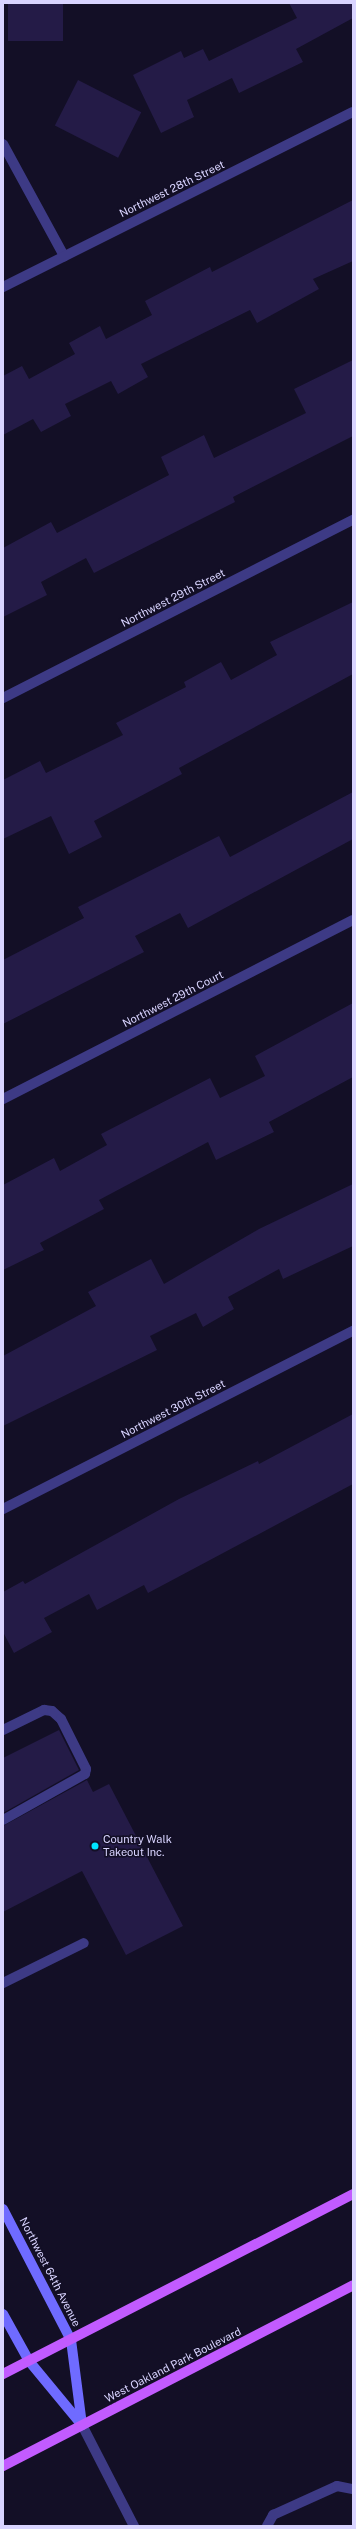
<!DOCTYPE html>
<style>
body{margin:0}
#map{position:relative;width:356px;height:2529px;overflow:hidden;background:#130f26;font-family:"Public Sans",sans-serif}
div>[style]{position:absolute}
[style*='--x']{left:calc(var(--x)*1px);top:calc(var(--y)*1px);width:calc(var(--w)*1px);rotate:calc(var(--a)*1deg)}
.building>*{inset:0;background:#241b47;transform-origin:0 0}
.lane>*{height:10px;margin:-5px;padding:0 5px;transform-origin:5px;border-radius:5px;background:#3d3a85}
.street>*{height:10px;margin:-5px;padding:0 5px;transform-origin:5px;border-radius:5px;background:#3d3a85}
.secondary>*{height:10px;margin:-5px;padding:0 5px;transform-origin:5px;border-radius:5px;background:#6f6bff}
.primary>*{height:10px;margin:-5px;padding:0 5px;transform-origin:5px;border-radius:5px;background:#c25bff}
.dots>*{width:11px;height:11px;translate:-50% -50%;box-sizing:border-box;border:2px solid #130f26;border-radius:50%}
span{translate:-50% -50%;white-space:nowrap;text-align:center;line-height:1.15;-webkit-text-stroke:3px #130f26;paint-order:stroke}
.street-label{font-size:11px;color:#d9d4ff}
.poi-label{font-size:11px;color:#d9d4ff}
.left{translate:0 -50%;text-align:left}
.frame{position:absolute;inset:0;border:4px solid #d9d4ff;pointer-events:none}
</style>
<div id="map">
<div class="building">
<div style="left:8px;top:3px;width:55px;height:38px"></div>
<div style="clip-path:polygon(289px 3px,353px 3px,353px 18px,296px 49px,303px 62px,239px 93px,232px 78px,187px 100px,194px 117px,161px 133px,133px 75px,181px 51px,184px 58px,203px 49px,209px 61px,297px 18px)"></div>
<div style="left:78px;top:80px;width:71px;height:51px;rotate:27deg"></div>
<div style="clip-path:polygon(353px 200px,353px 261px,313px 279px,319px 289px,257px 323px,250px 310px,141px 364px,148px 377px,118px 394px,111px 381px,65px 404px,71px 416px,41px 432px,33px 419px,3px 435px,3px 376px,22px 366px,29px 379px,75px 354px,69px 343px,100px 326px,106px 339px,152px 315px,145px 301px,210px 267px,212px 272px)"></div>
<div style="clip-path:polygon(353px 360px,353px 436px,233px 497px,235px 502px,94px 573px,86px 558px,41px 582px,47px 595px,3px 617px,3px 548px,51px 522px,57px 533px,169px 475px,161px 457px,204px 435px,214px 458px,306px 413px,294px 389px)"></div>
<div style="clip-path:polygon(353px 602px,353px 674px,179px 768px,182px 774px,94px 821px,102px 837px,69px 854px,51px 816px,3px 839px,3px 780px,40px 761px,46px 773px,123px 735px,116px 723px,186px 687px,184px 682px,221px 662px,231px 680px,277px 655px,270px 642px)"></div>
<div style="clip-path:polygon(353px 792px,353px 839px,188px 928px,180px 913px,135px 936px,144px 952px,3px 1024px,3px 960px,84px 918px,78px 907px,219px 836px,230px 857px)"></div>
<div style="clip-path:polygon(353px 1003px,353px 1077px,269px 1122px,274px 1132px,216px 1160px,208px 1142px,99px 1200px,104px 1209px,40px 1243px,44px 1250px,3px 1270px,3px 1185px,54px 1158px,60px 1171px,107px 1145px,101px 1134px,210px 1078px,220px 1098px,265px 1076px,255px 1056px)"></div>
<div style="clip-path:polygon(353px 1184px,353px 1246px,283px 1279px,279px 1269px,228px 1297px,234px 1309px,203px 1327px,196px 1313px,150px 1336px,157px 1350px,3px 1426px,3px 1356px,96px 1306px,88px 1292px,151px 1259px,164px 1284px,259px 1229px)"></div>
<div style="clip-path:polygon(353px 1414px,353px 1484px,148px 1593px,144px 1585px,97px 1610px,89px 1594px,44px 1618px,52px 1632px,14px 1653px,3px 1632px,3px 1592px,23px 1581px,25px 1584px,179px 1499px,258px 1461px,259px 1464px)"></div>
<div style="clip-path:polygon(59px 1730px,79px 1770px,3px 1813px,3px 1758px)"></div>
<div style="clip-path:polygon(87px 1780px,93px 1792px,109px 1784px,183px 1926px,126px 1955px,82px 1871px,3px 1912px,3px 1826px)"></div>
</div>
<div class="lane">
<div style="--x:3;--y:1730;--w:46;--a:-26"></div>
<div style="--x:44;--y:1710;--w:8;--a:7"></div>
<div style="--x:52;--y:1711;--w:12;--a:42"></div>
<div style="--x:61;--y:1719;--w:56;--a:63.4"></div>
<div style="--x:86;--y:1769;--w:5;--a:101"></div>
<div style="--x:85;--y:1774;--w:94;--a:150.7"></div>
<div style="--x:3;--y:1983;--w:90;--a:-26.3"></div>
<div style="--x:267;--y:2526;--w:13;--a:-61"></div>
<div style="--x:273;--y:2515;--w:70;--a:-24.4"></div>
<div style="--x:337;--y:2486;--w:16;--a:11"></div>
</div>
<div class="street">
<div style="--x:3;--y:144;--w:128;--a:61.4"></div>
<div style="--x:3;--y:287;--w:391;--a:-26.6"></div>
<div style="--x:3;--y:698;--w:393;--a:-27"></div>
<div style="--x:3;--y:1099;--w:393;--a:-27.1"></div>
<div style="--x:3;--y:1509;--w:393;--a:-27"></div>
<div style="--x:82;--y:2425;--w:114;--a:62.8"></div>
</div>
<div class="secondary">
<div style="--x:3;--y:2209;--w:148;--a:62.6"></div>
<div style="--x:71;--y:2340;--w:86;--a:82.6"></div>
<div style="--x:3;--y:2314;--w:54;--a:61"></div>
<div style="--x:29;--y:2361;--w:83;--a:50.4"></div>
</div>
<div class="primary">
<div style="--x:3;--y:2374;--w:394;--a:-27.2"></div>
<div style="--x:3;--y:2466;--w:394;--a:-27.3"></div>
</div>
<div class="dots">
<div style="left:95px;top:1846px;background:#00e5ff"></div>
</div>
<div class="street-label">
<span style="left:172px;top:189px;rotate:-26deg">Northwest 28th Street</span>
<span style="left:173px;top:598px;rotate:-27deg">Northwest 29th Street</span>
<span style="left:173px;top:999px;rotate:-27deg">Northwest 29th Court</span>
<span style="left:173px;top:1409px;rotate:-27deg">Northwest 30th Street</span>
<span style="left:50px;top:2272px;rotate:63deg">Northwest 64th Avenue</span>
<span style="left:173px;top:2365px;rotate:-27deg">West Oakland Park Boulevard</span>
</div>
<div class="poi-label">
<span class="left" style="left:103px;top:1846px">Country Walk<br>Takeout Inc.</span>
</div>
<div class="frame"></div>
</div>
